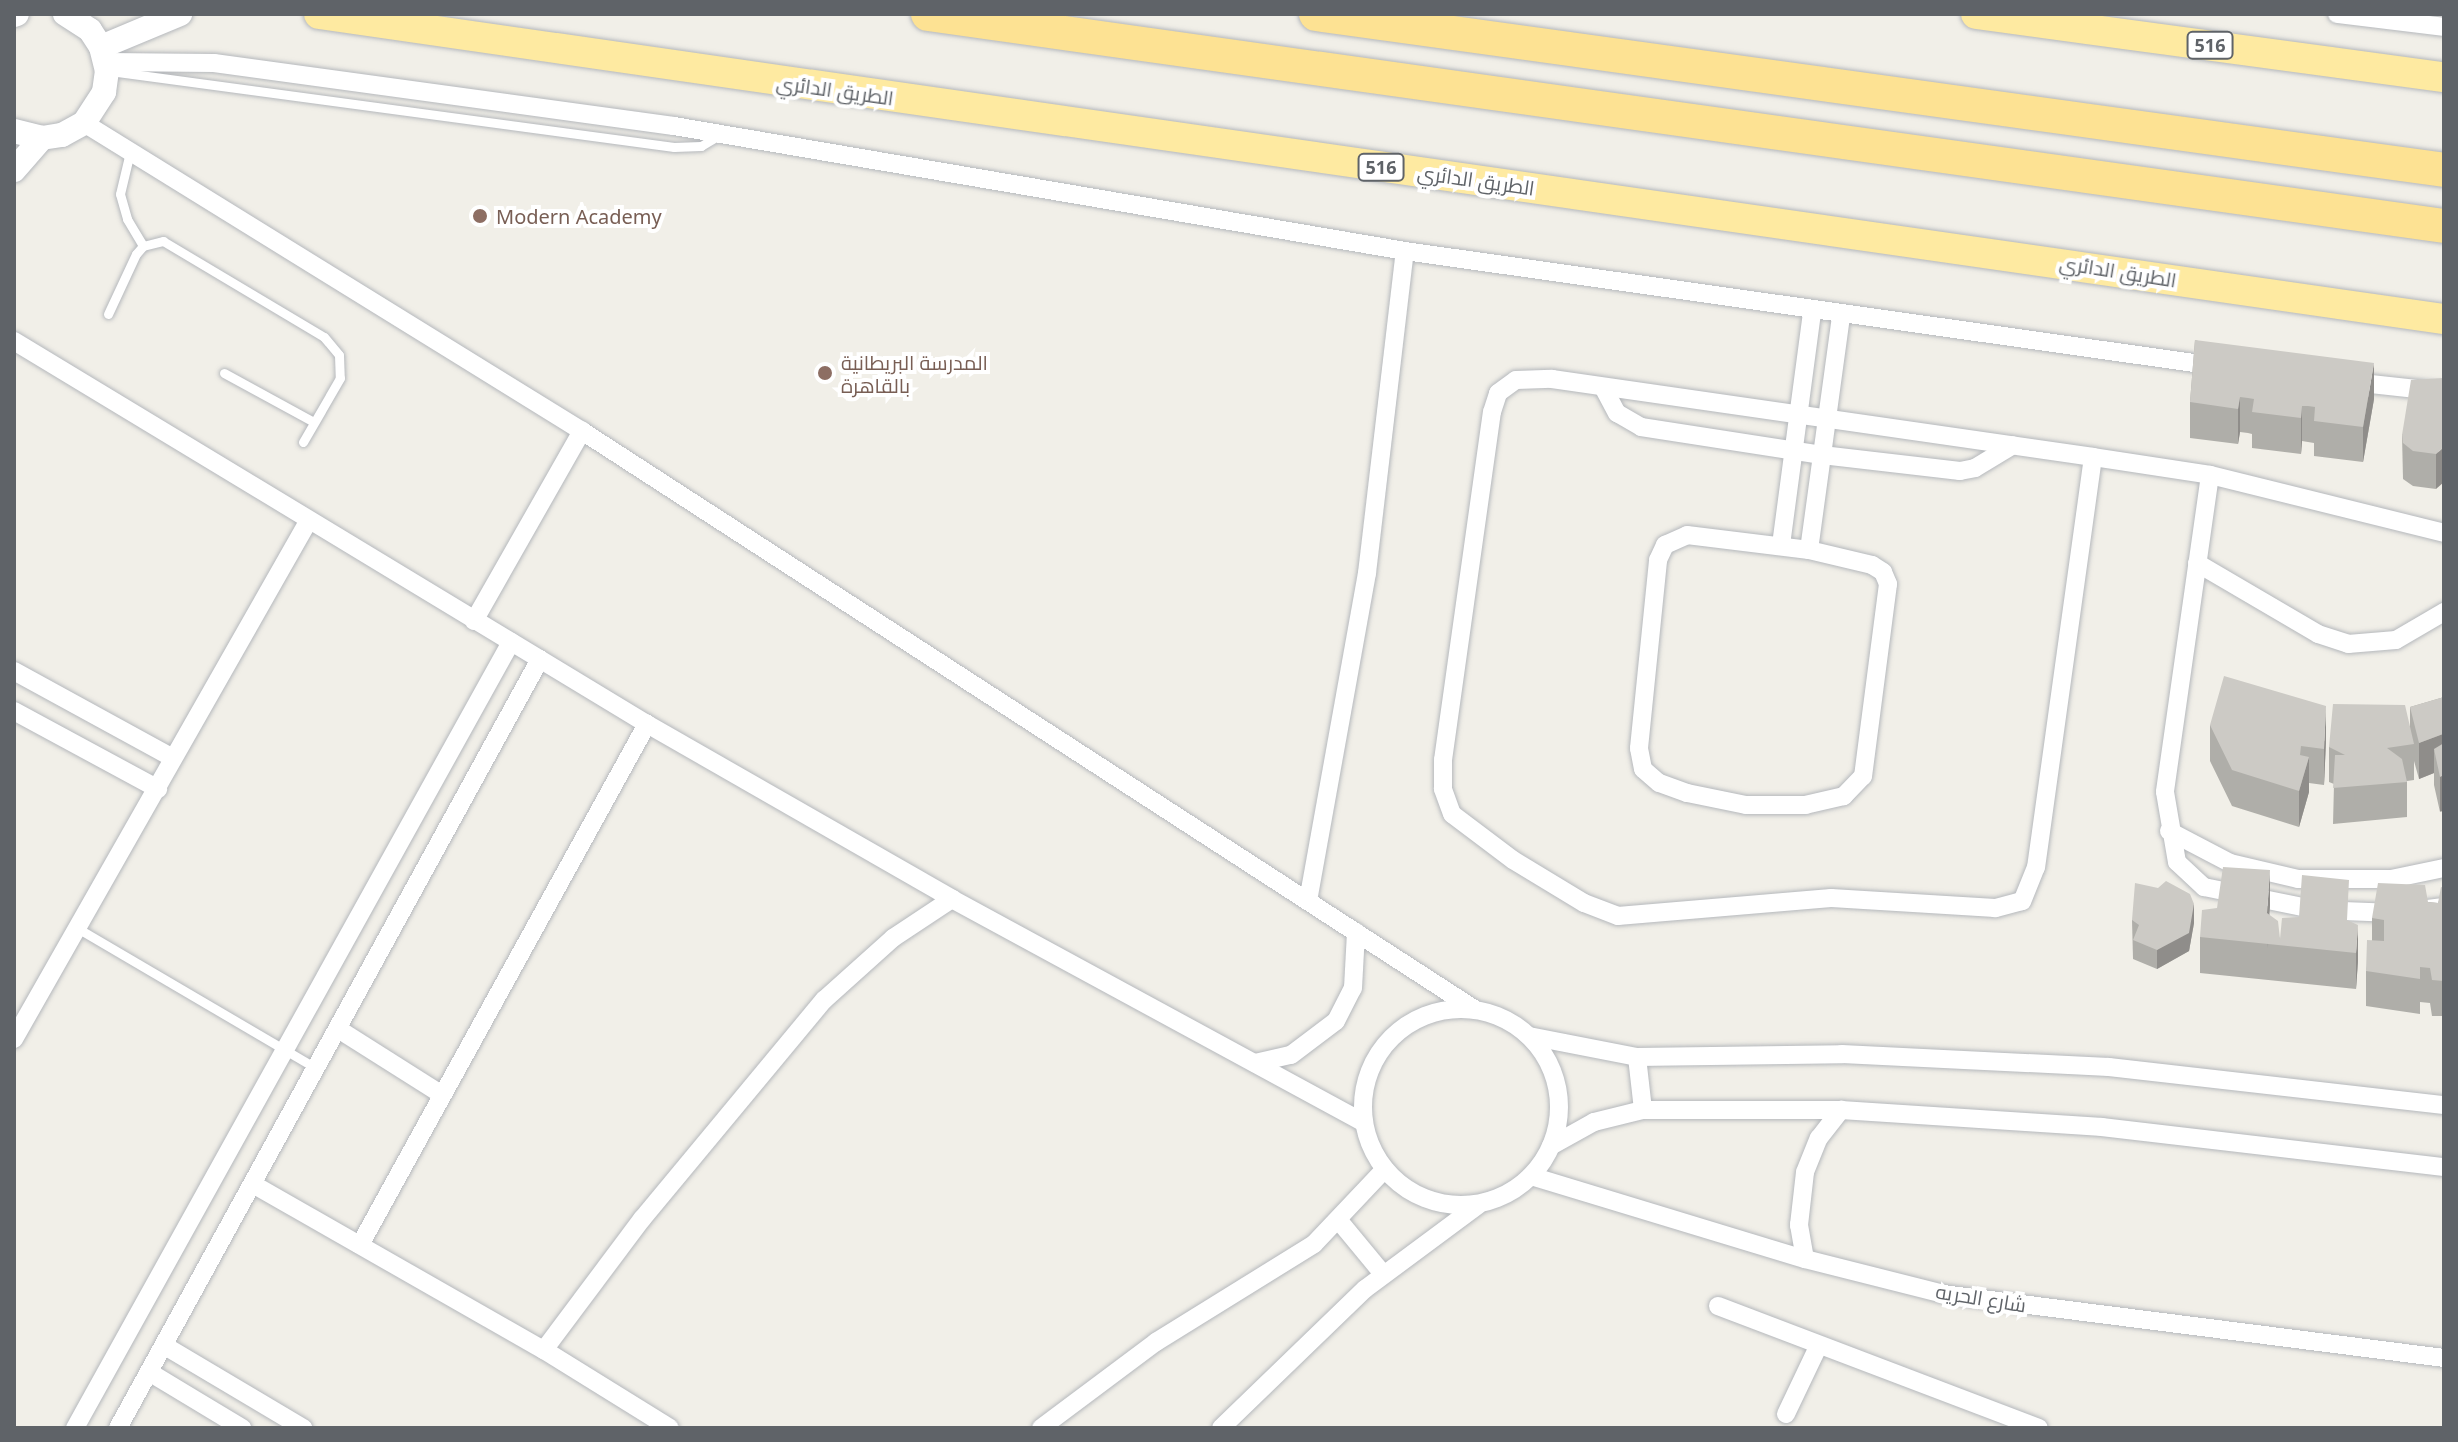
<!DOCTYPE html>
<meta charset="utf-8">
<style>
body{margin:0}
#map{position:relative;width:2458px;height:1442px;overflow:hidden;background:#f1efe8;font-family:"Noto Sans",Cairo,sans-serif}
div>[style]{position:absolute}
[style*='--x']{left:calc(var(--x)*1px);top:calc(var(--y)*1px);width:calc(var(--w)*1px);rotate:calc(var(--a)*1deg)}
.roads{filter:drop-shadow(0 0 2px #b5b8bc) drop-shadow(0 0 2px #b5b8bc)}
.service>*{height:9px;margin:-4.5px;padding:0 4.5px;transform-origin:4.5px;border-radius:4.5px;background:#fff}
.minor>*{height:18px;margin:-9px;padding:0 9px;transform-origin:9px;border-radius:9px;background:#fff}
.minor>.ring{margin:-9px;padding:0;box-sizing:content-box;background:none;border:18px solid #fff;border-radius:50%}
.tertiary>*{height:24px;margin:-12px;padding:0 12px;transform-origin:12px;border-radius:12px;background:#fff}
.trunk>*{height:30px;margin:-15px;padding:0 15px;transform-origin:15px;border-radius:15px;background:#feeaa1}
.motorway>*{height:34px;margin:-17px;padding:0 17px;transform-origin:17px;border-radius:17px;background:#fde293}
.wall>*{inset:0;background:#afaea9}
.shaded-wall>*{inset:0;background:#8f8d8a;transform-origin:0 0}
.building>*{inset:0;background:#cccac5}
.dots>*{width:22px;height:22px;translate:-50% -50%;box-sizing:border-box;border:4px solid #fff;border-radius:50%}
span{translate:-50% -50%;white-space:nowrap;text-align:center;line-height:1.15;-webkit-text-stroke:8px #fff;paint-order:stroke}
.shield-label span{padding:2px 6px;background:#fff;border:2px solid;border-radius:6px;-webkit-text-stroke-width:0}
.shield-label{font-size:18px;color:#5f6368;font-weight:700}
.street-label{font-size:20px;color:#5f6368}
.education-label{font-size:20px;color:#785e54}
.left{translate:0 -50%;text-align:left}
.frame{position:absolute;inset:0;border:16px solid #5f6368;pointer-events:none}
</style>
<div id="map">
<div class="roads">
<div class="service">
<div style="--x:110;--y:71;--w:569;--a:7.67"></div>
<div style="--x:674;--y:147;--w:27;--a:-2"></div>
<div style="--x:701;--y:146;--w:21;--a:-31"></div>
<div style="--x:130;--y:152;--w:43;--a:103.4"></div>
<div style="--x:120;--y:194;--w:26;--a:74"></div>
<div style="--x:127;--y:219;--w:31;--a:59"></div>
<div style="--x:108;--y:314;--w:66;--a:-65"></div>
<div style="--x:136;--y:254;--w:11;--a:-49"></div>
<div style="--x:143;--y:246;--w:21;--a:-14"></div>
<div style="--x:163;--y:241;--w:187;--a:30.8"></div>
<div style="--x:324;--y:337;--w:23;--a:50"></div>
<div style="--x:339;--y:355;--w:23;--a:88"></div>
<div style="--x:340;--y:378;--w:74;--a:120"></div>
<div style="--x:224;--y:373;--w:102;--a:28.6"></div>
<div style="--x:77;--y:928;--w:278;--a:30.4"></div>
</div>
<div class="minor">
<div style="--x:2337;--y:14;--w:108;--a:6.9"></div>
<div style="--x:106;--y:62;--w:108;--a:0.5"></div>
<div style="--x:214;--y:63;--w:464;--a:7.8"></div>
<div style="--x:674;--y:126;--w:742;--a:9.7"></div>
<div style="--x:1405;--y:251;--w:818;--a:8.08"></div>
<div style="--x:84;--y:123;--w:586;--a:31.74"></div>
<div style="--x:582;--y:431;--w:1063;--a:32.94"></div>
<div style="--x:14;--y:341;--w:740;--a:31.18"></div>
<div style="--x:647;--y:724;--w:352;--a:29.8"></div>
<div style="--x:952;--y:899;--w:468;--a:28.5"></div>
<div style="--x:2352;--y:382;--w:93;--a:6.2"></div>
<div style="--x:1603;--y:387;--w:30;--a:62"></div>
<div style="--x:1617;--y:413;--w:28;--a:30"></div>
<div style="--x:1641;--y:427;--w:183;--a:8.8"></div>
<div style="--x:1822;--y:455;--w:139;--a:6.6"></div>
<div style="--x:1960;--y:471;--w:15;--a:-11"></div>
<div style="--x:1975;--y:468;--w:44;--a:-31.2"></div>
<div style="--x:2093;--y:457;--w:414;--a:97.9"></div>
<div style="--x:2036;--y:867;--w:37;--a:112"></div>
<div style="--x:2022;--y:901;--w:28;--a:165"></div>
<div style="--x:1995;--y:908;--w:164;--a:-176.5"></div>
<div style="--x:1831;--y:898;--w:214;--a:175.2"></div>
<div style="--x:1618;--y:916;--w:36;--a:-159"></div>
<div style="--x:1584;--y:903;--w:83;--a:-148.8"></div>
<div style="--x:1513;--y:860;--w:76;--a:-143"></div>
<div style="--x:1452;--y:814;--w:27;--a:-110"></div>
<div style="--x:1443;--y:789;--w:29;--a:-90"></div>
<div style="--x:1443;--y:760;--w:351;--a:-82"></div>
<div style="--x:1492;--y:412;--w:20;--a:-72"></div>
<div style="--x:1498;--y:393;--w:22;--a:-36"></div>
<div style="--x:1516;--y:380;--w:36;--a:-2"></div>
<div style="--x:1552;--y:379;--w:547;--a:8.2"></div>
<div style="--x:2093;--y:457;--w:118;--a:8.7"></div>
<div style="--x:2210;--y:475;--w:241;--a:13.9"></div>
<div style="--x:2210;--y:475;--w:320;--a:98.1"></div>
<div style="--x:2165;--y:792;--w:71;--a:80.3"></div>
<div style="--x:2177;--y:862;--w:37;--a:43"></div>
<div style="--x:2204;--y:887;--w:115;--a:11.5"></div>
<div style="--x:2317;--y:910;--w:78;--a:2.2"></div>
<div style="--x:2395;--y:913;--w:49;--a:-7"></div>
<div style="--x:1687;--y:535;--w:123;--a:7"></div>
<div style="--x:1809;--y:550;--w:65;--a:13.4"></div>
<div style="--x:1872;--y:565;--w:13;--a:32"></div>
<div style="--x:1883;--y:572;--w:13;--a:67"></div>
<div style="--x:1888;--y:584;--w:194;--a:97.4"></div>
<div style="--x:1863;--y:776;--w:28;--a:134"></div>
<div style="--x:1844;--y:796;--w:39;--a:167"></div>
<div style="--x:1806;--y:805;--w:60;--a:180"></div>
<div style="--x:1746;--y:805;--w:60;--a:-168.5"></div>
<div style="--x:1687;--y:793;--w:30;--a:-160"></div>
<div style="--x:1659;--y:783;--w:21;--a:-139"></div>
<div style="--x:1643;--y:769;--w:21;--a:-101"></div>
<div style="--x:1639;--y:748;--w:189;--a:-84.2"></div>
<div style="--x:1658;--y:560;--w:17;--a:-65"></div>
<div style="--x:1665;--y:545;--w:24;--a:-24"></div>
<div style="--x:1781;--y:545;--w:235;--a:-82.4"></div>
<div style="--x:1809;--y:550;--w:237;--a:-82.2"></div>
<div style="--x:2197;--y:563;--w:140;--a:30.4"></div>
<div style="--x:2318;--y:634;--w:32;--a:18"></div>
<div style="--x:2348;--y:644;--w:48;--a:-4.8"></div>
<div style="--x:2396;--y:640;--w:56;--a:-30.3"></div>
<div style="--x:474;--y:621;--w:219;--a:-60.4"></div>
<div style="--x:14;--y:671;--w:181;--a:28.7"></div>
<div style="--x:14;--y:711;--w:164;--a:28.4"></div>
<div style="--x:2169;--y:831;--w:69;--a:27.7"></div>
<div style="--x:2230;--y:863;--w:70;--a:13.2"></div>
<div style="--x:2298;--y:879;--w:93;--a:0"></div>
<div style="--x:2391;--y:879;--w:54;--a:-11.7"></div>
<div style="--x:1308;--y:901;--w:333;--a:-79.8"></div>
<div style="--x:1367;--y:573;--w:324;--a:-83.3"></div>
<div class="ring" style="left:1363px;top:1009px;width:178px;height:178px"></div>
<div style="--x:338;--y:1029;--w:122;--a:32.3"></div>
<div style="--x:1529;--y:1036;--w:110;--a:11"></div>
<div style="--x:1637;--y:1057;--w:205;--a:-0.8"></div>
<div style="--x:1842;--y:1054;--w:267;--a:2.8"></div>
<div style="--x:2109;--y:1067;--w:337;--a:6.5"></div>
<div style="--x:14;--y:1039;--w:597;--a:-60.39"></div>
<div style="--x:1637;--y:1057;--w:53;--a:83.5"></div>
<div style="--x:1255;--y:1063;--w:37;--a:-13"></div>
<div style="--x:1291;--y:1055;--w:56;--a:-37.1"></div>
<div style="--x:1336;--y:1021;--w:37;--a:-63"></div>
<div style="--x:1353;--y:988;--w:56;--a:-86.9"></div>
<div style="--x:1551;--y:1146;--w:49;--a:-29.2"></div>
<div style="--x:1594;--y:1122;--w:50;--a:-13.8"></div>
<div style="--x:1643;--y:1110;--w:198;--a:0"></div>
<div style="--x:1841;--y:1110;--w:262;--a:3.7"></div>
<div style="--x:2102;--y:1127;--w:344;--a:6.7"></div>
<div style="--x:1531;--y:1176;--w:286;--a:16.9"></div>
<div style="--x:1805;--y:1259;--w:142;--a:14.2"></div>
<div style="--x:1943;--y:1294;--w:505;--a:7.28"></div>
<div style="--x:256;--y:1186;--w:331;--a:29.7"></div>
<div style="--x:544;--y:1350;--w:148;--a:31.8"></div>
<div style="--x:1340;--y:1222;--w:67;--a:50.4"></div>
<div style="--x:360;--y:1245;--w:595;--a:-61.15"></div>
<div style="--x:1805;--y:1259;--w:35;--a:-100"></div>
<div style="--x:1799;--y:1225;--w:53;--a:-83.5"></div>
<div style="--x:1805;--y:1172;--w:37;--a:-68"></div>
<div style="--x:1819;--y:1138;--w:36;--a:-52"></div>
<div style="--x:1718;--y:1306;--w:343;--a:20.8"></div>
<div style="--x:165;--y:1346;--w:161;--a:30.7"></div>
<div style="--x:544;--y:1350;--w:164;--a:-53.2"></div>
<div style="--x:642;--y:1219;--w:285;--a:-50.3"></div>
<div style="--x:824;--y:1000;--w:93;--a:-41.9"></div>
<div style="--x:893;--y:938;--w:71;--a:-33.5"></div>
<div style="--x:149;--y:1372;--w:109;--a:31.1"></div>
<div style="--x:1786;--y:1414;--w:74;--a:-64.5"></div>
<div style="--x:75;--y:1428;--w:899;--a:-60.98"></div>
<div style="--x:118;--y:1428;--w:877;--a:-61.24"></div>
<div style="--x:1041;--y:1428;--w:144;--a:-36.8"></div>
<div style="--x:1156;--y:1342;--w:186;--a:-31.8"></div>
<div style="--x:1314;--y:1244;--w:103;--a:-46.6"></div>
<div style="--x:1221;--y:1428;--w:200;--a:-44"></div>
<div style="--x:1365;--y:1289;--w:141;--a:-36.6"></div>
</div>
<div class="tertiary">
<div style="--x:14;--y:15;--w:3;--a:-18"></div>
<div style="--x:101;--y:47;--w:86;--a:-22.7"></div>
<div style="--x:14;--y:131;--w:29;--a:14"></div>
<div style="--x:42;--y:138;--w:20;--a:-9"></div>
<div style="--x:62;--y:135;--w:25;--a:-29"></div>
<div style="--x:84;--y:123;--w:37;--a:-57"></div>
<div style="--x:104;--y:92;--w:21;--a:-82"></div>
<div style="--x:107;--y:71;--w:25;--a:-104"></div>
<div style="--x:101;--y:47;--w:20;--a:-123"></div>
<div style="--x:90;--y:30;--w:30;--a:-147"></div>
<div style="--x:14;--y:170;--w:43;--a:-48.8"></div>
</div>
<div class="trunk">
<div style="--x:319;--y:14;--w:2147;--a:8.17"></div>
<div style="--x:1976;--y:14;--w:472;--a:7.7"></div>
</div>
<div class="motorway">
<div style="--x:928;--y:14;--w:1531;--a:7.96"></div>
<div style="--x:1316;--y:14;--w:1139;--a:7.87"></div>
</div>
</div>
<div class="wall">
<div style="clip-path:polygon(2195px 340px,2374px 399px,2363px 462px,2314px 456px,2314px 443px,2302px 441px,2301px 454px,2252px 448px,2252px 434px,2248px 433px,2240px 432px,2238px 444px,2190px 438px,2190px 402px)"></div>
<div style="clip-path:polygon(2443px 378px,2436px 489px,2413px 486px,2403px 479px,2402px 435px)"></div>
<div style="clip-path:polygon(2444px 697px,2444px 811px,2440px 812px,2434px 785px,2434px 773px,2419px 779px,2414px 761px,2414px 780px,2407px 781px,2407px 817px,2333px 824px,2334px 784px,2329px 782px,2329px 747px,2410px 726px,2410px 707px)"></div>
<div style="clip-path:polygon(2210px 725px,2326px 741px,2324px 785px,2309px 783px,2309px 792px,2299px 827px,2232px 806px,2210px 761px)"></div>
<div style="clip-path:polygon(2444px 888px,2444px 1016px,2432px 1016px,2430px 1003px,2420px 1002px,2420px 1014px,2366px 1006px,2366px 971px,2372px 940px,2372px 918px,2428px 902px,2438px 903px)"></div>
<div style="clip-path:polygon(2270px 905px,2269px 914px,2280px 939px,2349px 921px,2358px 961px,2356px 989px,2200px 973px,2200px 937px)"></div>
<div style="clip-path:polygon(2132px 920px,2194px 923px,2189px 951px,2157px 969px,2133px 959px)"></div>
</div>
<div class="shaded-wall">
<div style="clip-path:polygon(2374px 363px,2374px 399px,2363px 462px,2363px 427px)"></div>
<div style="clip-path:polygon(2240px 397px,2240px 432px,2238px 444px,2238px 409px)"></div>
<div style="clip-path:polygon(2302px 406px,2302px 441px,2301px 454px,2301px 418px)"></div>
<div style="clip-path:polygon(2444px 447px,2444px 482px,2436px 489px,2436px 454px)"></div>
<div style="clip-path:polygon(2326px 706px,2326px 741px,2324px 785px,2324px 749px)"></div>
<div style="clip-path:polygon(2443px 734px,2443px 770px,2434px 749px,2434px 773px,2419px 779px,2419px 743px)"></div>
<div style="clip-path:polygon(2309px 757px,2309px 792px,2299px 827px,2299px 791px)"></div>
<div style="left:2444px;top:775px;width:36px;height:4px;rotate:90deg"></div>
<div style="clip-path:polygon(2270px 870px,2270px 905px,2267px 948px,2267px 913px)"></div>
<div style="clip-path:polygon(2194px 904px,2194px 923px,2189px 951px,2157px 969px,2157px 950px)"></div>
<div style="clip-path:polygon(2358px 925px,2358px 961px,2356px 989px,2356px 953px)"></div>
</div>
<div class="building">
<div style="clip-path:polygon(2195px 340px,2374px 363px,2363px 427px,2314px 421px,2315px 407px,2308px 406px,2302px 406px,2301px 418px,2252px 412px,2254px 399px,2248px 398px,2240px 397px,2238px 409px,2190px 402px)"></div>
<div style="clip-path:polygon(2443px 378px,2444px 378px,2444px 447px,2436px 454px,2413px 451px,2403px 443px,2402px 435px,2411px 380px)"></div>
<div style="clip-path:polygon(2224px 676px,2326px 706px,2324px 749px,2301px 746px,2300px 755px,2309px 757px,2299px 791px,2232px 770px,2210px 725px)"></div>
<div style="clip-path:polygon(2444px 697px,2444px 738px,2443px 734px,2419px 743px,2410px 707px)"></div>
<div style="clip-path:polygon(2333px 704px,2405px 705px,2414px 744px,2387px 748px,2402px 759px,2407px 782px,2333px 788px,2335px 755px,2345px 755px,2329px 747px)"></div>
<div style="clip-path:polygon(2444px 743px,2444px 775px,2440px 777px,2434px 749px)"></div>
<div style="clip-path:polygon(2223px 867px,2270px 870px,2267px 913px,2278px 921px,2280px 939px,2282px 918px,2299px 917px,2302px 875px,2349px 880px,2347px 920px,2358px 925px,2356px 953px,2200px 937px,2202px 910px,2217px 908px)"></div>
<div style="clip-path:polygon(2166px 881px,2190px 894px,2194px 904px,2189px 933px,2157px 950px,2133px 940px,2139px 925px,2132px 920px,2135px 883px,2158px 888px)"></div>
<div style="clip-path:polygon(2378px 883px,2425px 885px,2428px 902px,2438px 903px,2441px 887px,2444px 888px,2444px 981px,2432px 980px,2430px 968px,2420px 967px,2420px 979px,2366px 971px,2367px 940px,2384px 941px,2384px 920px,2372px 918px)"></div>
</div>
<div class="dots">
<div style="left:480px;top:216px;background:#8d6e63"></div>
<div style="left:825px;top:373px;background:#8d6e63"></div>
</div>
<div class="shield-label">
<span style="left:2210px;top:45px">516</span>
<span style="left:1381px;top:167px">516</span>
</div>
<div class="street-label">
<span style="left:835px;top:90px;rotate:8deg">الطريق الدائري</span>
<span style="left:1476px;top:180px;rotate:8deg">الطريق الدائري</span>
<span style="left:2118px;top:271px;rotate:9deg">الطريق الدائري</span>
<span style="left:1981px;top:1298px;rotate:9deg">شارع الحريه</span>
</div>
<div class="education-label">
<span class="left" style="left:496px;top:216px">Modern Academy</span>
<span class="left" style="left:841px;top:374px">المدرسة البريطانية<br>بالقاهرة</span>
</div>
<div class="frame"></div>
</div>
